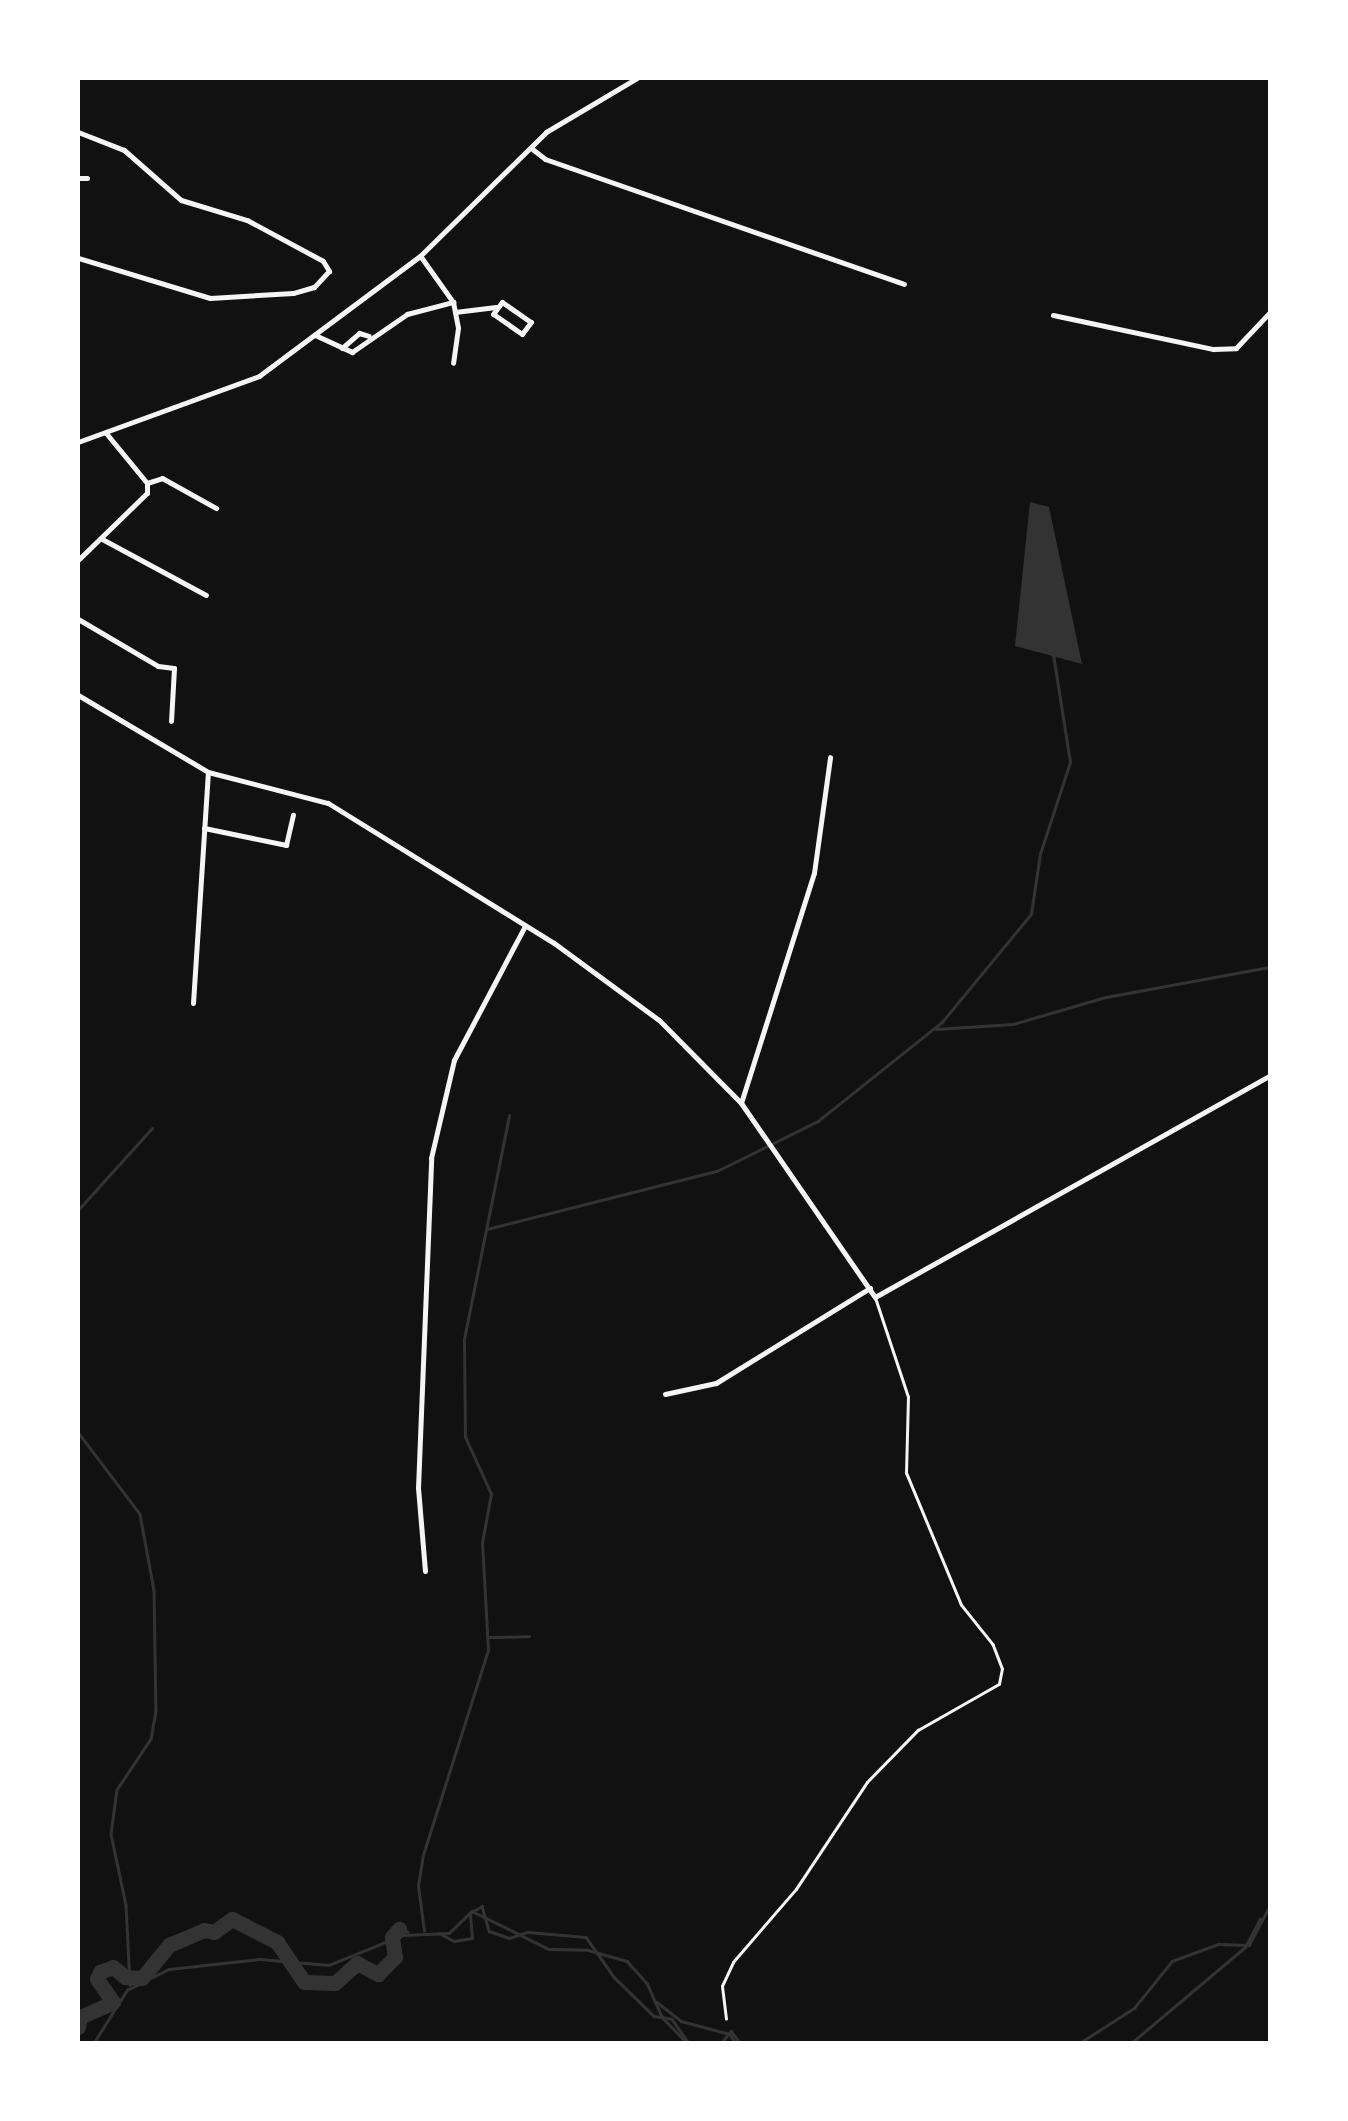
<!DOCTYPE html>
<style>
body{margin:0}
#map{position:relative;width:1348px;height:2121px;overflow:hidden;background:#111;font-family:"Zilla Slab",serif}
div>[style]{position:absolute}
[style*='--x']{left:calc(var(--x)*1px);top:calc(var(--y)*1px);width:calc(var(--w)*1px);rotate:calc(var(--a)*1deg)}
.water>*{inset:0;background:#333}
.stream>*{height:2.5px;margin:-1.25px;padding:0 1.25px;transform-origin:1.25px;border-radius:1.25px;background:#333}
.river>*{height:15px;margin:-7.5px;padding:0 7.5px;transform-origin:7.5px;border-radius:7.5px;background:#333}
.service>*{height:2.5px;margin:-1.25px;padding:0 1.25px;transform-origin:1.25px;border-radius:1.25px;background:#f5f5f5}
.minor>*{height:5px;margin:-2.5px;padding:0 2.5px;transform-origin:2.5px;border-radius:2.5px;background:#f5f5f5}
span{translate:-50% -50%;white-space:nowrap;text-align:center;line-height:1.15;-webkit-text-stroke:10px #fff;paint-order:stroke}
.frame{position:absolute;inset:0;border:80px solid #fff;pointer-events:none}
</style>
<div id="map">
<div class="water">
<div style="clip-path:polygon(1030px 502px,1049px 507px,1082px 664px,1015px 646px)"></div>
</div>
<div class="stream">
<div style="--x:936;--y:1029;--w:77;--a:-3.7"></div>
<div style="--x:1013;--y:1024;--w:97;--a:-16.2"></div>
<div style="--x:1106;--y:997;--w:167;--a:-10.4"></div>
<div style="--x:78;--y:1210;--w:110;--a:-47.9"></div>
<div style="--x:487;--y:1229;--w:237;--a:-14.2"></div>
<div style="--x:717;--y:1171;--w:113;--a:-26.3"></div>
<div style="--x:818;--y:1121;--w:159;--a:-38.6"></div>
<div style="--x:942;--y:1022;--w:140;--a:-50.5"></div>
<div style="--x:1031;--y:914;--w:61;--a:-81.5"></div>
<div style="--x:1040;--y:854;--w:97;--a:-71.9"></div>
<div style="--x:1070;--y:762;--w:108;--a:-99"></div>
<div style="--x:78;--y:1432;--w:103;--a:52.9"></div>
<div style="--x:140;--y:1514;--w:77;--a:79.6"></div>
<div style="--x:154;--y:1590;--w:121;--a:89.1"></div>
<div style="--x:156;--y:1711;--w:28;--a:100"></div>
<div style="--x:151;--y:1739;--w:61;--a:123.7"></div>
<div style="--x:117;--y:1790;--w:44;--a:97.8"></div>
<div style="--x:111;--y:1834;--w:73;--a:78.1"></div>
<div style="--x:126;--y:1905;--w:80;--a:87.1"></div>
<div style="--x:490;--y:1637;--w:39;--a:-1"></div>
<div style="--x:399;--y:1929;--w:9;--a:18"></div>
<div style="--x:424;--y:1931;--w:45;--a:-97.6"></div>
<div style="--x:418;--y:1886;--w:31;--a:-81"></div>
<div style="--x:423;--y:1855;--w:215;--a:-72.4"></div>
<div style="--x:488;--y:1650;--w:107;--a:-93.2"></div>
<div style="--x:482;--y:1543;--w:50;--a:-79.6"></div>
<div style="--x:491;--y:1494;--w:63;--a:-114.5"></div>
<div style="--x:465;--y:1437;--w:98;--a:-90.6"></div>
<div style="--x:464;--y:1339;--w:228;--a:-78.6"></div>
<div style="--x:439;--y:1933;--w:17;--a:28"></div>
<div style="--x:454;--y:1941;--w:18;--a:-9"></div>
<div style="--x:472;--y:1938;--w:25;--a:-95"></div>
<div style="--x:470;--y:1913;--w:14;--a:-30"></div>
<div style="--x:482;--y:1906;--w:26;--a:74"></div>
<div style="--x:489;--y:1931;--w:21;--a:19"></div>
<div style="--x:509;--y:1938;--w:20;--a:-18"></div>
<div style="--x:528;--y:1932;--w:58;--a:4.9"></div>
<div style="--x:586;--y:1937;--w:49;--a:55"></div>
<div style="--x:614;--y:1977;--w:56;--a:44.3"></div>
<div style="--x:654;--y:2016;--w:18;--a:9"></div>
<div style="--x:672;--y:2019;--w:28;--a:55"></div>
<div style="--x:657;--y:2002;--w:31;--a:38"></div>
<div style="--x:681;--y:2021;--w:51;--a:14.9"></div>
<div style="--x:730;--y:2034;--w:12;--a:59"></div>
<div style="--x:93;--y:2044;--w:64;--a:-57.8"></div>
<div style="--x:127;--y:1990;--w:47;--a:-26.6"></div>
<div style="--x:169;--y:1969;--w:92;--a:-6.3"></div>
<div style="--x:260;--y:1959;--w:69;--a:5"></div>
<div style="--x:329;--y:1965;--w:80;--a:-22.1"></div>
<div style="--x:403;--y:1935;--w:46;--a:-2.5"></div>
<div style="--x:449;--y:1933;--w:32;--a:-44"></div>
<div style="--x:472;--y:1911;--w:86;--a:26.3"></div>
<div style="--x:549;--y:1949;--w:39;--a:1"></div>
<div style="--x:588;--y:1950;--w:41;--a:15.8"></div>
<div style="--x:627;--y:1961;--w:30;--a:48"></div>
<div style="--x:647;--y:1983;--w:37;--a:66"></div>
<div style="--x:662;--y:2017;--w:37;--a:46"></div>
<div style="--x:720;--y:2044;--w:17;--a:-50"></div>
<div style="--x:731;--y:2031;--w:16;--a:52"></div>
<div style="--x:1078;--y:2044;--w:67;--a:-32.7"></div>
<div style="--x:1134;--y:2008;--w:60;--a:-51"></div>
<div style="--x:1172;--y:1961;--w:49;--a:-20.3"></div>
<div style="--x:1218;--y:1944;--w:31;--a:2"></div>
<div style="--x:1249;--y:1945;--w:45;--a:-62.3"></div>
<div style="--x:1130;--y:2044;--w:150;--a:-40.1"></div>
<div style="--x:1245;--y:1947;--w:32;--a:-62"></div>
</div>
<div class="river">
<div style="--x:78;--y:2027;--w:10;--a:-79"></div>
<div style="--x:80;--y:2017;--w:36;--a:-24"></div>
<div style="--x:113;--y:2002;--w:28;--a:-125"></div>
<div style="--x:97;--y:1979;--w:8;--a:-67"></div>
<div style="--x:100;--y:1972;--w:14;--a:-21"></div>
<div style="--x:113;--y:1967;--w:16;--a:40"></div>
<div style="--x:125;--y:1977;--w:17;--a:3"></div>
<div style="--x:142;--y:1978;--w:43;--a:-50.7"></div>
<div style="--x:169;--y:1945;--w:38;--a:-23"></div>
<div style="--x:204;--y:1930;--w:10;--a:11"></div>
<div style="--x:214;--y:1932;--w:22;--a:-36"></div>
<div style="--x:232;--y:1919;--w:51;--a:27.1"></div>
<div style="--x:277;--y:1942;--w:48;--a:56"></div>
<div style="--x:304;--y:1982;--w:31;--a:2"></div>
<div style="--x:335;--y:1983;--w:30;--a:-42"></div>
<div style="--x:357;--y:1963;--w:24;--a:28"></div>
<div style="--x:378;--y:1974;--w:24;--a:-45"></div>
<div style="--x:395;--y:1957;--w:20;--a:-99"></div>
<div style="--x:392;--y:1937;--w:11;--a:-49"></div>
</div>
<div class="service">
<div style="--x:726;--y:2019;--w:33;--a:-97"></div>
<div style="--x:722;--y:1986;--w:26;--a:-65"></div>
<div style="--x:733;--y:1962;--w:96;--a:-49.2"></div>
<div style="--x:796;--y:1889;--w:128;--a:-56.4"></div>
<div style="--x:867;--y:1782;--w:73;--a:-45.6"></div>
<div style="--x:918;--y:1730;--w:93;--a:-29.6"></div>
<div style="--x:999;--y:1684;--w:15;--a:-79"></div>
<div style="--x:1002;--y:1669;--w:26;--a:-111"></div>
<div style="--x:993;--y:1645;--w:51;--a:-128.7"></div>
<div style="--x:961;--y:1605;--w:143;--a:-112.6"></div>
<div style="--x:906;--y:1473;--w:76;--a:-88.5"></div>
<div style="--x:908;--y:1397;--w:104;--a:-108.4"></div>
</div>
<div class="minor">
<div style="--x:78;--y:132;--w:49;--a:21.4"></div>
<div style="--x:124;--y:150;--w:76;--a:41.3"></div>
<div style="--x:181;--y:200;--w:69;--a:16.9"></div>
<div style="--x:247;--y:220;--w:86;--a:28.3"></div>
<div style="--x:323;--y:261;--w:12;--a:59"></div>
<div style="--x:329;--y:271;--w:22;--a:133"></div>
<div style="--x:314;--y:287;--w:22;--a:164"></div>
<div style="--x:293;--y:293;--w:83;--a:176.6"></div>
<div style="--x:210;--y:298;--w:138;--a:-163.1"></div>
<div style="--x:531;--y:148;--w:18;--a:38"></div>
<div style="--x:545;--y:159;--w:380;--a:19.2"></div>
<div style="--x:78;--y:178;--w:9;--a:0"></div>
<div style="--x:421;--y:257;--w:55;--a:54.6"></div>
<div style="--x:453;--y:302;--w:26;--a:79"></div>
<div style="--x:458;--y:328;--w:35;--a:98"></div>
<div style="--x:502;--y:302;--w:35;--a:35"></div>
<div style="--x:531;--y:322;--w:15;--a:127"></div>
<div style="--x:522;--y:334;--w:35;--a:-145"></div>
<div style="--x:493;--y:314;--w:15;--a:-53"></div>
<div style="--x:455;--y:312;--w:41;--a:-7"></div>
<div style="--x:1053;--y:315;--w:164;--a:12"></div>
<div style="--x:1213;--y:349;--w:23;--a:-2"></div>
<div style="--x:1236;--y:348;--w:50;--a:-46.6"></div>
<div style="--x:315;--y:335;--w:41;--a:24.7"></div>
<div style="--x:352;--y:352;--w:67;--a:-34.6"></div>
<div style="--x:407;--y:314;--w:48;--a:-14.6"></div>
<div style="--x:342;--y:348;--w:23;--a:-41"></div>
<div style="--x:359;--y:333;--w:10;--a:17"></div>
<div style="--x:78;--y:442;--w:193;--a:-20"></div>
<div style="--x:259;--y:376;--w:201;--a:-36.7"></div>
<div style="--x:420;--y:256;--w:177;--a:-44.5"></div>
<div style="--x:546;--y:132;--w:106;--a:-30.7"></div>
<div style="--x:147;--y:483;--w:16;--a:-18"></div>
<div style="--x:162;--y:478;--w:62;--a:29.1"></div>
<div style="--x:102;--y:539;--w:118;--a:28.3"></div>
<div style="--x:78;--y:560;--w:96;--a:-44.2"></div>
<div style="--x:147;--y:493;--w:10;--a:-90"></div>
<div style="--x:147;--y:483;--w:65;--a:-129.4"></div>
<div style="--x:78;--y:619;--w:93;--a:30.4"></div>
<div style="--x:158;--y:666;--w:16;--a:7"></div>
<div style="--x:174;--y:668;--w:53;--a:93.2"></div>
<div style="--x:78;--y:695;--w:151;--a:30.6"></div>
<div style="--x:208;--y:772;--w:124;--a:14.5"></div>
<div style="--x:328;--y:803;--w:266;--a:31.8"></div>
<div style="--x:554;--y:943;--w:130;--a:36.3"></div>
<div style="--x:659;--y:1020;--w:117;--a:45.3"></div>
<div style="--x:741;--y:1103;--w:236;--a:55.4"></div>
<div style="--x:875;--y:1297;--w:453;--a:-29.3"></div>
<div style="--x:204;--y:828;--w:84;--a:11.7"></div>
<div style="--x:286;--y:845;--w:31;--a:-77"></div>
<div style="--x:193;--y:1003;--w:231;--a:-86.3"></div>
<div style="--x:741;--y:1103;--w:241;--a:-72.4"></div>
<div style="--x:814;--y:873;--w:117;--a:-82.1"></div>
<div style="--x:665;--y:1394;--w:52;--a:-12.2"></div>
<div style="--x:716;--y:1383;--w:181;--a:-31.7"></div>
<div style="--x:425;--y:1571;--w:83;--a:-94.8"></div>
<div style="--x:418;--y:1488;--w:330;--a:-87.7"></div>
<div style="--x:431;--y:1158;--w:101;--a:-76.8"></div>
<div style="--x:454;--y:1060;--w:152;--a:-62.1"></div>
</div>
<div class="frame"></div>
</div>
